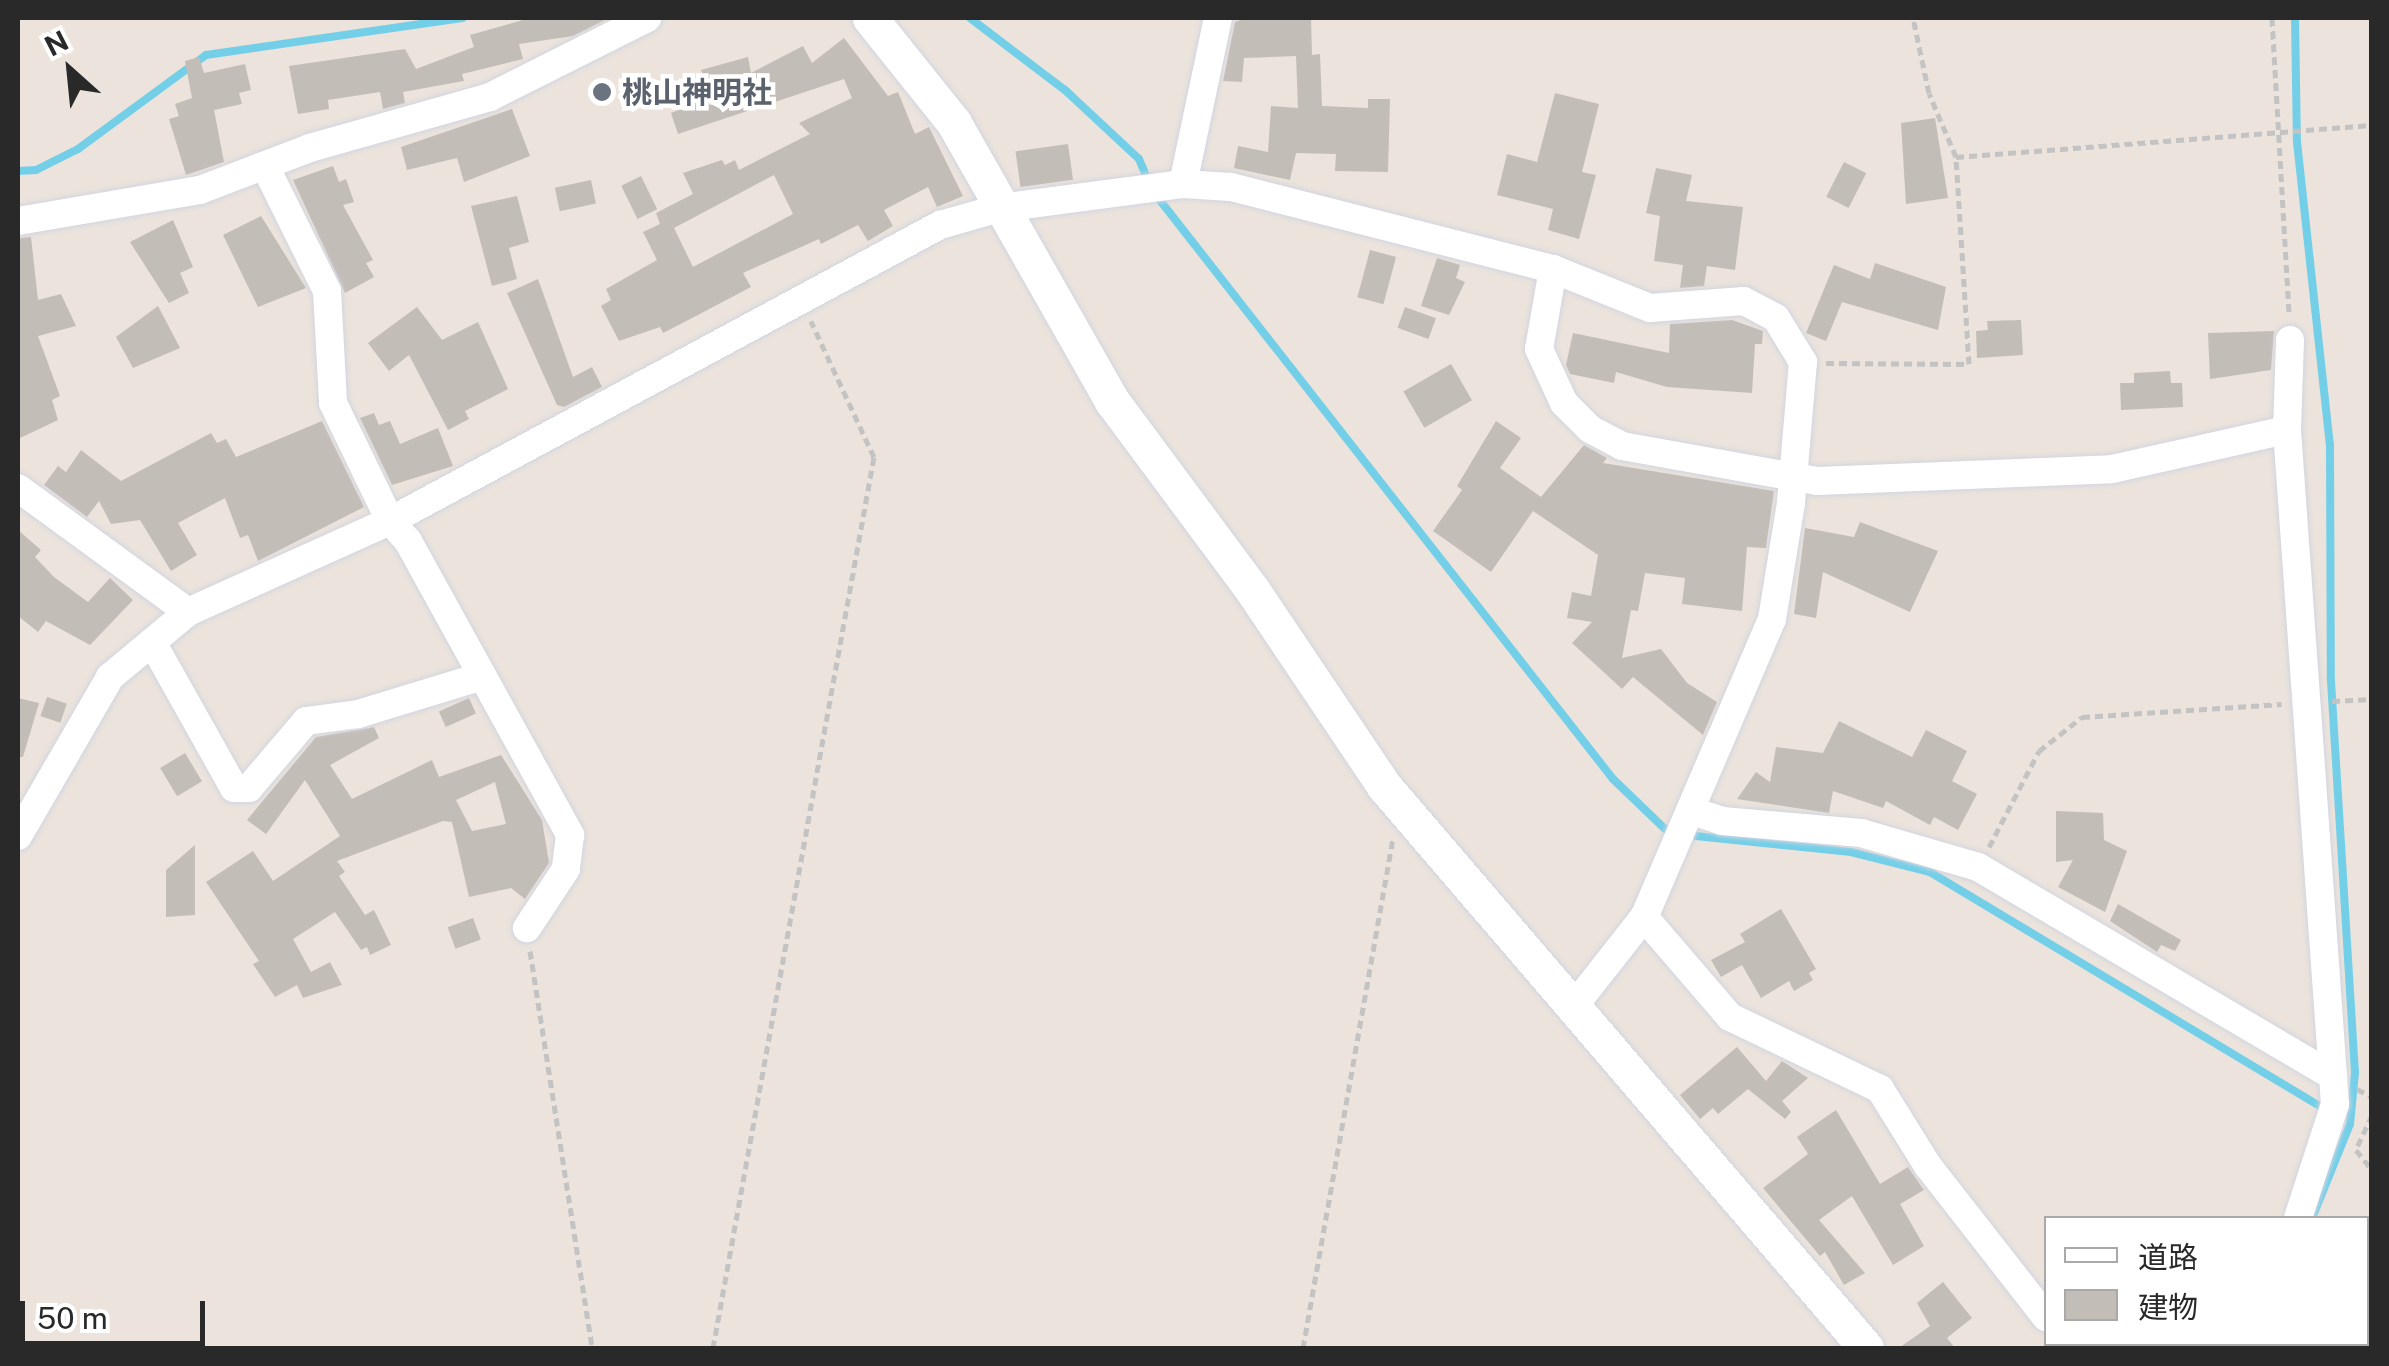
<!DOCTYPE html>
<meta charset="utf-8">
<style>
body{margin:0}
#map{position:relative;width:2389px;height:1366px;overflow:hidden;background:#ebe3dc;font-family:"Public Sans","Noto Sans JP",sans-serif}
div>[style]{position:absolute}
[style*='--x']{left:calc(var(--x)*1px);top:calc(var(--y)*1px);width:calc(var(--w)*1px);rotate:calc(var(--a)*1deg)}
.stream>*{height:8px;margin:-4px;padding:0 4px;transform-origin:4px;border-radius:4px;background:#73cfe8}
.building>*{inset:0;background:#c3bdb8;transform-origin:0 0}
.path>*{height:5px;margin-top:-2.5px;transform-origin:0;background:repeating-linear-gradient(90deg,#c3c3c3 0 8px,transparent 0 13px)}
.roads{filter:drop-shadow(0 0 2px #d1d5e1) drop-shadow(0 0 2px #d1d5e1)}
.minor>*{height:28px;margin:-14px;padding:0 14px;transform-origin:14px;border-radius:14px;background:#fff}
.tertiary>*{height:35px;margin:-17.5px;padding:0 17.5px;transform-origin:17.5px;border-radius:17.5px;background:#fff}
.dots>*{width:28px;height:28px;translate:-50% -50%;box-sizing:border-box;border:5px solid #fff;border-radius:50%}
span{translate:-50% -50%;white-space:nowrap;text-align:center;line-height:1.15;-webkit-text-stroke:9px #fff;paint-order:stroke}
.worship-label{font-size:30px;color:#5b616d;font-weight:700}
.left{translate:0 -50%;text-align:left}
.frame{position:absolute;inset:0;border:20px solid #292929;pointer-events:none}
.legend{position:absolute;left:2044px;top:1216px;width:325px;height:130px;box-sizing:border-box;background:#fff;border:2px solid #a9a9a9;margin:0;padding:12px 18px;list-style:none;font-size:30px;color:#292929}
.legend li{display:flex;align-items:center;gap:20px;height:50px}
.legend b{width:50px;border:2px solid #a9a9a9}
.north{position:absolute;left:20px;top:20px;width:100px;height:100px;-webkit-text-stroke:8px #fff;paint-order:stroke;rotate:333deg;font-size:28px;font-weight:700;line-height:40px;text-align:center;color:#292929}
.north::after{content:'';display:block;margin:auto;width:35px;height:45px;background:#292929;clip-path:polygon(50% 0,100% 100%,50% 72%,0 100%)}
.scale{position:absolute;left:20px;top:1301px;width:185px;height:45px;box-sizing:border-box;border:5px solid #292929;border-top:0;padding-left:12px;font-size:30px;line-height:35px;white-space:nowrap;color:#292929;-webkit-text-stroke:8px #fff;paint-order:stroke}
</style>
<div id="map">
<div class="stream">
<div style="--x:970;--y:18;--w:119;--a:37.2"></div>
<div style="--x:1065;--y:90;--w:101;--a:43"></div>
<div style="--x:1139;--y:159;--w:25;--a:67"></div>
<div style="--x:2295;--y:18;--w:124;--a:89.1"></div>
<div style="--x:2297;--y:142;--w:305;--a:83.8"></div>
<div style="--x:2330;--y:445;--w:236;--a:89.8"></div>
<div style="--x:2331;--y:681;--w:392;--a:86.5"></div>
<div style="--x:2355;--y:1072;--w:52;--a:95.5"></div>
<div style="--x:2350;--y:1124;--w:101;--a:112"></div>
<div style="--x:18;--y:171;--w:18;--a:-3"></div>
<div style="--x:36;--y:170;--w:47;--a:-26.6"></div>
<div style="--x:78;--y:149;--w:159;--a:-36.3"></div>
<div style="--x:206;--y:55;--w:259;--a:-8.2"></div>
<div style="--x:1155;--y:194;--w:743;--a:51.94"></div>
<div style="--x:1613;--y:779;--w:72;--a:43.9"></div>
<div style="--x:1696;--y:836;--w:156;--a:5.9"></div>
<div style="--x:1851;--y:852;--w:81;--a:14.2"></div>
<div style="--x:1930;--y:872;--w:461;--a:31"></div>
<div style="--x:2259;--y:1348;--w:4;--a:-63"></div>
</div>
<div class="building">
<div style="clip-path:polygon(530px 18px,609px 18px,573px 36px,519px 44px,523px 59px,462px 74px,464px 81px,403px 92px,405px 103px,383px 109px,380px 92px,328px 100px,329px 109px,298px 114px,289px 66px,405px 49px,416px 69px,474px 47px,470px 35px)"></div>
<div style="clip-path:polygon(1247px 18px,1311px 18px,1312px 55px,1320px 54px,1322px 106px,1368px 108px,1368px 99px,1390px 99px,1388px 172px,1335px 171px,1336px 154px,1296px 153px,1290px 180px,1234px 168px,1238px 146px,1268px 152px,1271px 106px,1298px 108px,1296px 56px,1244px 58px,1242px 82px,1223px 81px,1235px 22px)"></div>
<div style="clip-path:polygon(evenodd,844px 38px,888px 96px,898px 92px,915px 134px,929px 127px,963px 196px,937px 207px,928px 187px,884px 210px,893px 226px,868px 241px,858px 225px,821px 244px,819px 239px,743px 273px,751px 287px,696px 316px,663px 333px,660px 327px,619px 341px,601px 306px,611px 300px,606px 289px,657px 260px,643px 232px,660px 224px,656px 213px,693px 194px,683px 173px,722px 160px,725px 165px,735px 160px,739px 170px,810px 134px,799px 123px,852px 98px,844px 79px,678px 134px,671px 113px,684px 108px,685px 94px,708px 87px,701px 70px,748px 57px,751px 73px,803px 46px,812px 63px,844px 38px,774px 175px,793px 214px,693px 267px,674px 228px,774px 175px)"></div>
<div style="clip-path:polygon(199px 57px,204px 73px,245px 64px,251px 90px,239px 93px,242px 104px,214px 110px,224px 162px,186px 175px,169px 119px,179px 116px,175px 104px,192px 98px,185px 61px)"></div>
<div style="clip-path:polygon(1555px 93px,1599px 104px,1582px 172px,1596px 175px,1579px 239px,1548px 230px,1553px 209px,1497px 195px,1507px 154px,1537px 162px)"></div>
<div style="clip-path:polygon(512px 109px,530px 156px,464px 182px,457px 158px,407px 170px,401px 147px)"></div>
<div style="clip-path:polygon(1935px 118px,1948px 198px,1906px 204px,1901px 123px)"></div>
<div style="left:1068px;top:144px;width:36px;height:53px;rotate:82deg"></div>
<div style="left:1844px;top:162px;width:25px;height:39px;rotate:27deg"></div>
<div style="clip-path:polygon(333px 166px,339px 182px,346px 179px,354px 202px,343px 205px,373px 260px,366px 263px,374px 277px,345px 293px,293px 180px)"></div>
<div style="clip-path:polygon(1656px 168px,1692px 175px,1686px 201px,1743px 207px,1735px 270px,1707px 266px,1704px 286px,1680px 288px,1683px 265px,1654px 261px,1660px 216px,1646px 213px)"></div>
<div style="left:641px;top:176px;width:37px;height:22px;rotate:64deg"></div>
<div style="left:591px;top:180px;width:24px;height:37px;rotate:78deg"></div>
<div style="clip-path:polygon(517px 196px,529px 242px,509px 248px,517px 279px,492px 286px,471px 206px)"></div>
<div style="clip-path:polygon(261px 216px,306px 288px,258px 307px,223px 235px)"></div>
<div style="clip-path:polygon(173px 220px,193px 267px,180px 273px,189px 293px,169px 303px,130px 242px)"></div>
<div style="clip-path:polygon(31px 237px,38px 300px,61px 294px,76px 326px,38px 336px,60px 396px,52px 400px,58px 420px,18px 439px,18px 238px)"></div>
<div style="left:1370px;top:250px;width:27px;height:49px;rotate:15deg"></div>
<div style="clip-path:polygon(1437px 258px,1460px 265px,1456px 278px,1465px 282px,1449px 315px,1421px 306px)"></div>
<div style="clip-path:polygon(1875px 263px,1946px 287px,1938px 330px,1842px 302px,1826px 341px,1806px 333px,1834px 265px,1870px 279px)"></div>
<div style="clip-path:polygon(538px 279px,573px 377px,592px 367px,602px 387px,564px 407px,557px 405px,507px 293px)"></div>
<div style="clip-path:polygon(158px 306px,180px 348px,133px 368px,116px 337px)"></div>
<div style="clip-path:polygon(417px 307px,442px 340px,478px 322px,508px 389px,465px 411px,469px 419px,448px 430px,409px 355px,389px 371px,368px 343px)"></div>
<div style="left:1405px;top:307px;width:33px;height:22px;rotate:20deg"></div>
<div style="clip-path:polygon(1732px 320px,1763px 331px,1762px 344px,1755px 344px,1752px 393px,1667px 387px,1616px 372px,1614px 383px,1570px 374px,1566px 365px,1573px 333px,1669px 353px,1670px 324px)"></div>
<div style="clip-path:polygon(2021px 320px,2023px 355px,1977px 358px,1976px 331px,1988px 330px,1987px 321px)"></div>
<div style="clip-path:polygon(2274px 331px,2271px 370px,2210px 379px,2208px 333px)"></div>
<div style="left:1451px;top:364px;width:42px;height:55px;rotate:60deg"></div>
<div style="clip-path:polygon(2170px 371px,2171px 383px,2182px 383px,2183px 407px,2121px 410px,2120px 383px,2134px 383px,2134px 373px)"></div>
<div style="clip-path:polygon(374px 413px,379px 425px,390px 421px,400px 444px,438px 428px,453px 466px,392px 485px,360px 418px)"></div>
<div style="clip-path:polygon(322px 421px,364px 507px,258px 561px,248px 535px,240px 538px,225px 498px,178px 523px,197px 555px,171px 571px,140px 520px,111px 524px,99px 501px,87px 517px,44px 485px,58px 466px,66px 472px,81px 450px,121px 481px,211px 433px,217px 443px,226px 439px,236px 457px)"></div>
<div style="clip-path:polygon(1496px 421px,1521px 438px,1500px 468px,1541px 497px,1584px 445px,1607px 458px,1603px 463px,1774px 491px,1766px 548px,1747px 547px,1742px 611px,1682px 604px,1685px 578px,1645px 573px,1638px 611px,1631px 610px,1622px 658px,1661px 649px,1687px 683px,1717px 702px,1703px 735px,1633px 677px,1622px 689px,1572px 643px,1592px 622px,1567px 618px,1572px 592px,1591px 596px,1598px 555px,1533px 511px,1491px 572px,1433px 531px,1462px 490px,1457px 486px)"></div>
<div style="clip-path:polygon(1860px 522px,1938px 551px,1910px 612px,1823px 572px,1816px 618px,1794px 614px,1805px 528px,1854px 537px)"></div>
<div style="clip-path:polygon(18px 530px,41px 550px,35px 557px,54px 577px,88px 602px,110px 578px,133px 600px,90px 645px,46px 621px,38px 632px,18px 616px)"></div>
<div style="left:47px;top:697px;width:21px;height:20px;rotate:19deg"></div>
<div style="clip-path:polygon(18px 698px,39px 703px,23px 757px,18px 757px)"></div>
<div style="left:469px;top:698px;width:17px;height:33px;rotate:66deg"></div>
<div style="clip-path:polygon(1839px 721px,1912px 757px,1926px 730px,1967px 751px,1952px 781px,1977px 794px,1958px 830px,1934px 817px,1930px 825px,1886px 801px,1883px 808px,1833px 791px,1829px 813px,1737px 799px,1756px 772px,1770px 782px,1776px 747px,1823px 753px)"></div>
<div style="clip-path:polygon(evenodd,374px 727px,379px 738px,330px 765px,352px 799px,432px 760px,439px 777px,501px 755px,542px 820px,549px 863px,525px 899px,511px 888px,469px 897px,452px 822px,443px 821px,337px 861px,345px 872px,339px 876px,365px 915px,374px 910px,391px 945px,370px 955px,367px 947px,361px 950px,335px 912px,293px 939px,311px 972px,330px 962px,342px 985px,303px 998px,297px 985px,275px 997px,253px 964px,259px 961px,206px 882px,253px 851px,273px 881px,340px 836px,305px 780px,266px 834px,247px 820px,316px 737px,374px 727px,495px 782px,506px 824px,472px 831px,456px 800px,495px 782px)"></div>
<div style="left:185px;top:753px;width:33px;height:29px;rotate:59deg"></div>
<div style="clip-path:polygon(2056px 811px,2103px 813px,2104px 840px,2127px 851px,2105px 912px,2058px 887px,2073px 860px,2056px 862px)"></div>
<div style="clip-path:polygon(195px 845px,195px 915px,166px 917px,166px 870px)"></div>
<div style="clip-path:polygon(2118px 904px,2181px 940px,2175px 951px,2161px 945px,2157px 952px,2110px 921px)"></div>
<div style="clip-path:polygon(1781px 909px,1816px 969px,1809px 973px,1813px 980px,1794px 991px,1789px 981px,1761px 998px,1742px 965px,1721px 977px,1711px 960px,1745px 942px,1740px 934px)"></div>
<div style="left:473px;top:918px;width:23px;height:27px;rotate:70deg"></div>
<div style="clip-path:polygon(1737px 1047px,1766px 1081px,1782px 1061px,1808px 1078px,1782px 1101px,1791px 1112px,1785px 1119px,1748px 1089px,1718px 1114px,1713px 1108px,1700px 1119px,1680px 1095px)"></div>
<div style="clip-path:polygon(1836px 1110px,1880px 1184px,1908px 1167px,1924px 1190px,1900px 1204px,1924px 1246px,1893px 1265px,1852px 1196px,1819px 1220px,1865px 1273px,1844px 1285px,1825px 1252px,1820px 1256px,1763px 1188px,1808px 1154px,1797px 1137px)"></div>
<div style="clip-path:polygon(1943px 1282px,1972px 1318px,1947px 1338px,1955px 1348px,1899px 1348px,1930px 1326px,1917px 1303px)"></div>
</div>
<div class="path">
<div style="--x:2272;--y:18;--w:296;--a:86.7"></div>
<div style="--x:1956;--y:157;--w:417;--a:-4.4"></div>
<div style="--x:1826;--y:363;--w:143;--a:0.4"></div>
<div style="--x:1969;--y:364;--w:207;--a:-93.6"></div>
<div style="--x:1956;--y:157;--w:69;--a:-112.9"></div>
<div style="--x:1929;--y:93;--w:77;--a:-102"></div>
<div style="--x:2332;--y:701;--w:40;--a:-2.9"></div>
<div style="--x:1989;--y:847;--w:108;--a:-62.5"></div>
<div style="--x:2039;--y:751;--w:55;--a:-38.3"></div>
<div style="--x:2082;--y:717;--w:200;--a:-3.7"></div>
<div style="--x:530;--y:951;--w:402;--a:81.1"></div>
<div style="--x:2357;--y:1089;--w:17;--a:28"></div>
<div style="--x:2372;--y:1115;--w:38;--a:115"></div>
<div style="--x:2356;--y:1150;--w:26;--a:51"></div>
<div style="--x:713;--y:1348;--w:905;--a:-79.76"></div>
<div style="--x:874;--y:457;--w:150;--a:-114.9"></div>
<div style="--x:1303;--y:1348;--w:518;--a:-79.99"></div>
</div>
<div class="roads">
<div class="minor">
<div style="--x:266;--y:168;--w:137;--a:63.6"></div>
<div style="--x:327;--y:291;--w:112;--a:86.9"></div>
<div style="--x:333;--y:403;--w:131;--a:64.2"></div>
<div style="--x:390;--y:521;--w:27;--a:48"></div>
<div style="--x:408;--y:541;--w:336;--a:61.1"></div>
<div style="--x:570;--y:835;--w:34;--a:97"></div>
<div style="--x:566;--y:869;--w:71;--a:123.5"></div>
<div style="--x:1183;--y:184;--w:170;--a:-78.1"></div>
<div style="--x:18;--y:221;--w:185;--a:-9.7"></div>
<div style="--x:200;--y:190;--w:118;--a:-20.9"></div>
<div style="--x:310;--y:148;--w:187;--a:-15.8"></div>
<div style="--x:490;--y:97;--w:176;--a:-26.7"></div>
<div style="--x:1553;--y:269;--w:81;--a:99.9"></div>
<div style="--x:1539;--y:349;--w:60;--a:65.2"></div>
<div style="--x:1564;--y:403;--w:37;--a:45"></div>
<div style="--x:1590;--y:429;--w:36;--a:28"></div>
<div style="--x:1622;--y:446;--w:198;--a:10.2"></div>
<div style="--x:1817;--y:481;--w:295;--a:-2.3"></div>
<div style="--x:2112;--y:469;--w:179;--a:-12.6"></div>
<div style="--x:2290;--y:340;--w:90;--a:91.9"></div>
<div style="--x:2287;--y:430;--w:676;--a:85.93"></div>
<div style="--x:2335;--y:1104;--w:120;--a:108"></div>
<div style="--x:18;--y:488;--w:210;--a:36.1"></div>
<div style="--x:188;--y:612;--w:222;--a:-24.3"></div>
<div style="--x:390;--y:521;--w:625;--a:-28.29"></div>
<div style="--x:940;--y:225;--w:62;--a:-15.8"></div>
<div style="--x:1000;--y:208;--w:185;--a:-7.5"></div>
<div style="--x:1183;--y:184;--w:48;--a:3.6"></div>
<div style="--x:1231;--y:187;--w:332;--a:14.3"></div>
<div style="--x:1553;--y:269;--w:105;--a:21.9"></div>
<div style="--x:1650;--y:308;--w:94;--a:-4.3"></div>
<div style="--x:1744;--y:301;--w:36;--a:28"></div>
<div style="--x:1776;--y:318;--w:52;--a:58.5"></div>
<div style="--x:1803;--y:362;--w:142;--a:94.9"></div>
<div style="--x:1791;--y:503;--w:118;--a:99.3"></div>
<div style="--x:1772;--y:619;--w:324;--a:113.2"></div>
<div style="--x:1644;--y:917;--w:113;--a:128.2"></div>
<div style="--x:152;--y:642;--w:167;--a:60.7"></div>
<div style="--x:234;--y:788;--w:15;--a:0"></div>
<div style="--x:249;--y:788;--w:88;--a:-49.6"></div>
<div style="--x:306;--y:721;--w:52;--a:-7.7"></div>
<div style="--x:358;--y:714;--w:127;--a:-17"></div>
<div style="--x:1692;--y:811;--w:32;--a:18"></div>
<div style="--x:1722;--y:821;--w:140;--a:4.9"></div>
<div style="--x:1861;--y:833;--w:122;--a:16.2"></div>
<div style="--x:1978;--y:867;--w:412;--a:30.5"></div>
<div style="--x:18;--y:836;--w:184;--a:-59.9"></div>
<div style="--x:110;--y:677;--w:102;--a:-39.8"></div>
<div style="--x:1644;--y:917;--w:132;--a:49.3"></div>
<div style="--x:1730;--y:1017;--w:166;--a:25.6"></div>
<div style="--x:1880;--y:1089;--w:91;--a:58.1"></div>
<div style="--x:1928;--y:1166;--w:192;--a:52"></div>
<div style="--x:2068;--y:1344;--w:5;--a:53"></div>
<div style="--x:2240;--y:1348;--w:5;--a:-53"></div>
</div>
<div class="tertiary">
<div style="--x:870;--y:18;--w:134;--a:51.3"></div>
<div style="--x:954;--y:123;--w:320;--a:60.4"></div>
<div style="--x:1112;--y:401;--w:237;--a:53.4"></div>
<div style="--x:1253;--y:591;--w:235;--a:56.1"></div>
<div style="--x:1384;--y:786;--w:740;--a:49.38"></div>
</div>
</div>
<div class="dots">
<div style="left:602px;top:92px;background:#6b7280"></div>
</div>
<div class="worship-label">
<span class="left" style="left:622px;top:92px">桃山神明社</span>
</div>
<div class="frame"></div>
<ul class="legend">
<li><b style="height:12px;background:#fff"></b>道路</li>
<li><b style="height:28px;background:#c3bdb8"></b>建物</li>
</ul>
<div class="north">N</div>
<div class="scale">50 m</div>
</div>
